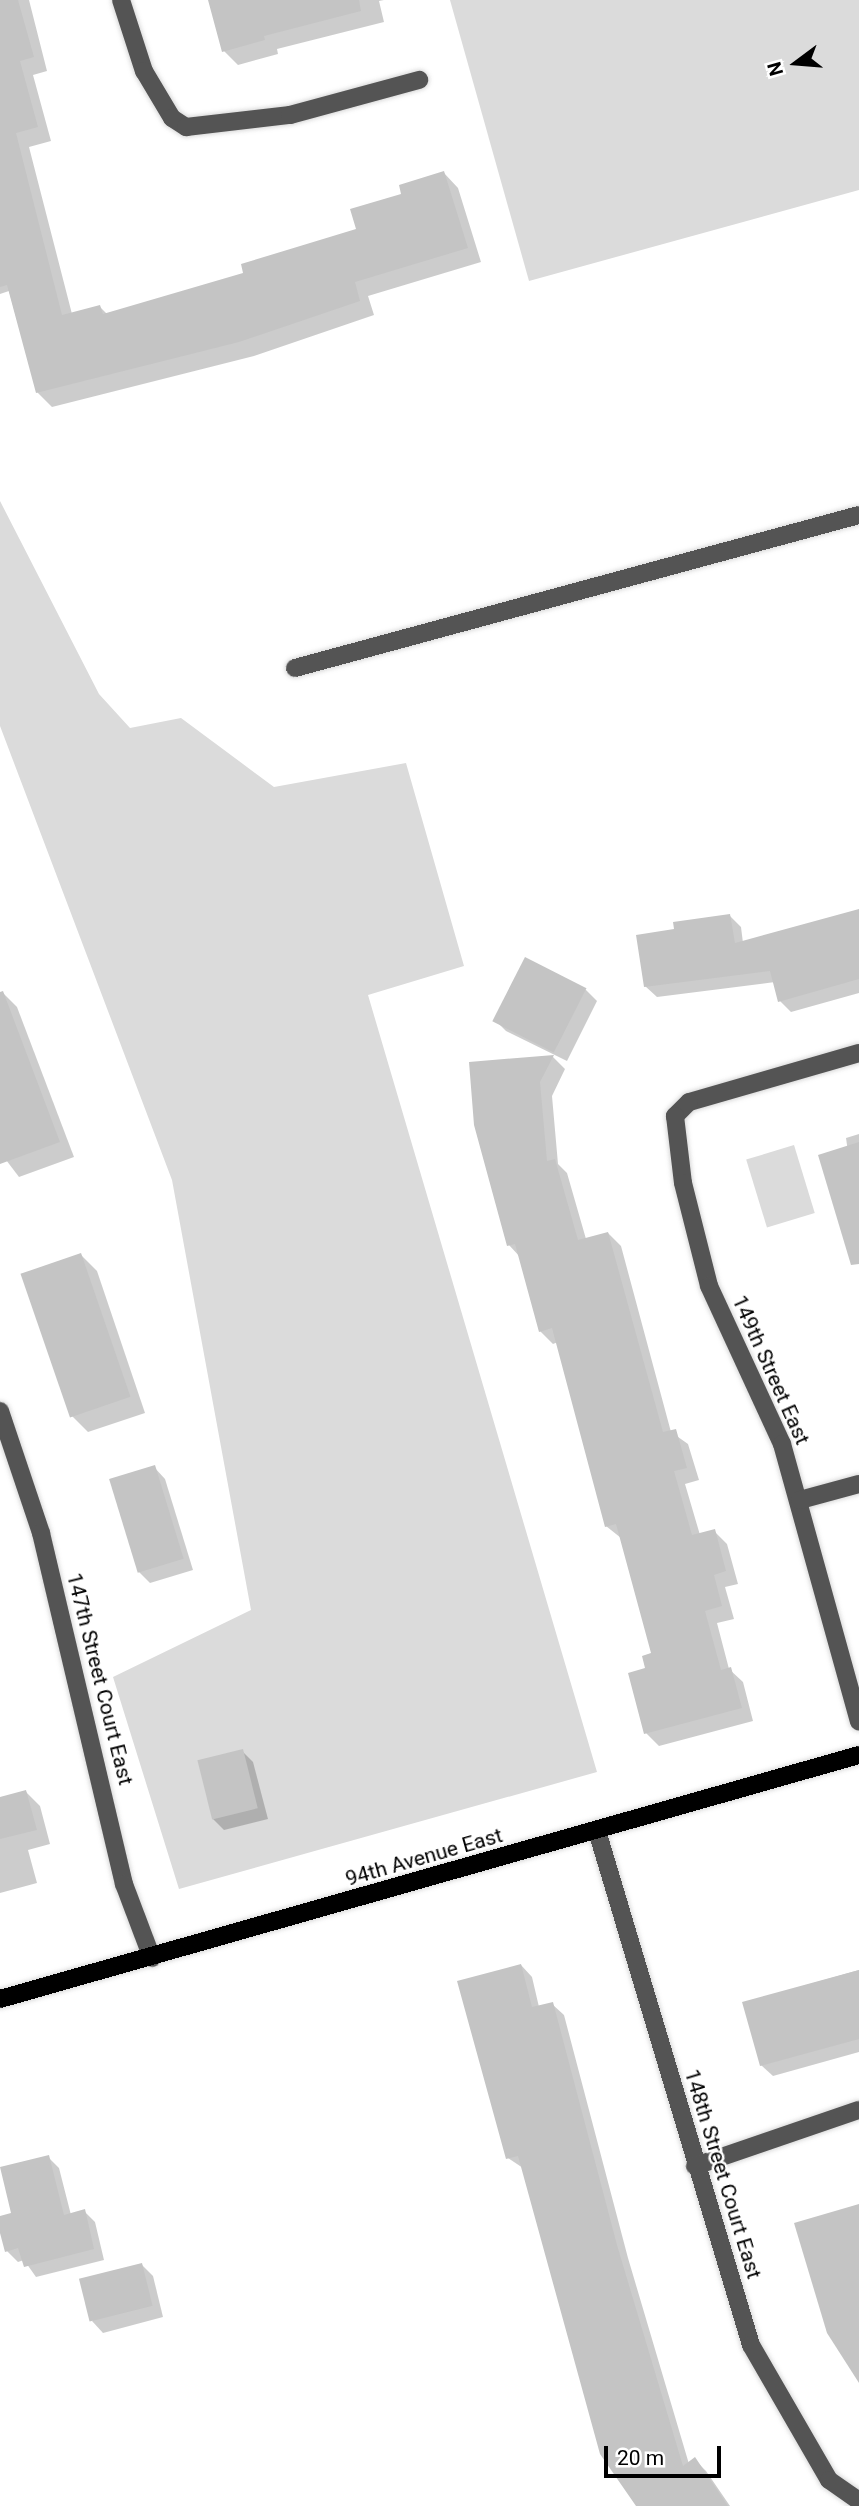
<!DOCTYPE html>
<style>
body{margin:0}
#map{position:relative;width:859px;height:2506px;overflow:hidden;background:#fff;font-family:Roboto,sans-serif}
div>[style]{position:absolute}
[style*='--x']{left:calc(var(--x)*1px);top:calc(var(--y)*1px);width:calc(var(--w)*1px);rotate:calc(var(--a)*1deg)}
.green>*{inset:0;background:#dbdbdb;transform-origin:0 0}
.shadow>*{inset:0;background:#0003}
.building>*{inset:0;background:#c4c4c4;transform-origin:0 0}
.roads{filter:drop-shadow(0 0 2px #dbdbdb) drop-shadow(0 0 2px #dbdbdb)}
.minor>*{height:18px;margin:-9px;padding:0 9px;transform-origin:9px;border-radius:9px;background:#545454}
.major>*{height:18px;margin:-9px;padding:0 9px;transform-origin:9px;border-radius:9px;background:#000}
span{translate:-50% -50%;white-space:nowrap;text-align:center;line-height:1.15;-webkit-text-stroke:5px #fff;paint-order:stroke}
.street-label{font-size:21px;color:#000}
.north{position:absolute;left:761px;top:28px;width:70px;height:70px;-webkit-text-stroke:5px #fff;paint-order:stroke;rotate:254deg;font-size:19px;font-weight:700;line-height:28px;text-align:center;color:#000}
.north::after{content:'';display:block;margin:auto;width:24px;height:32px;background:#000;clip-path:polygon(50% 0,100% 100%,50% 72%,0 100%)}
.scale{position:absolute;left:604px;top:2446px;width:117px;height:32px;box-sizing:border-box;border:4px solid #000;border-top:0;padding-left:9px;font-size:21px;line-height:24px;white-space:nowrap;color:#000;-webkit-text-stroke:5px #fff;paint-order:stroke}
</style>
<div id="map">
<div class="green">
<div style="clip-path:polygon(450px 0,859px 0,859px 190px,529px 281px)"></div>
<div style="clip-path:polygon(0 501px,99px 694px,130px 728px,181px 718px,274px 787px,406px 763px,464px 966px,368px 995px,597px 1772px,179px 1889px,113px 1677px,251px 1610px,172px 1180px,0 726px)"></div>
<div style="left:794px;top:1145px;width:71px;height:50px;rotate:73deg"></div>
</div>
<div class="shadow">
<div style="clip-path:polygon(0 0,29px 0,47px 71px,33px 75px,51px 141px,29px 147px,72px 314px,100px 307px,108px 315px,245px 274px,358px 230px,404px 195px,444px 173px,458px 188px,481px 262px,368px 296px,374px 315px,254px 356px,52px 407px,37px 392px,9px 291px,0 294px)"></div>
<div style="clip-path:polygon(210px 0,384px 0,379px 1px,384px 22px,277px 49px,278px 54px,238px 65px,224px 51px)"></div>
<div style="clip-path:polygon(859px 912px,859px 993px,791px 1012px,780px 1001px,775px 982px,657px 997px,645px 986px,677px 931px,730px 916px,741px 927px,743px 943px)"></div>
<div style="clip-path:polygon(526px 959px,586px 990px,597px 1001px,567px 1061px,506px 1031px,495px 1020px)"></div>
<div style="clip-path:polygon(2px 992px,17px 1007px,74px 1157px,19px 1177px,0 1152px)"></div>
<div style="clip-path:polygon(553px 1057px,565px 1069px,552px 1096px,558px 1164px,567px 1173px,586px 1239px,608px 1233px,621px 1246px,671px 1432px,688px 1444px,699px 1480px,685px 1484px,700px 1535px,714px 1531px,727px 1544px,738px 1584px,725px 1587px,734px 1619px,717px 1623px,729px 1669px,743px 1682px,753px 1721px,659px 1746px,646px 1733px,647px 1670px,654px 1655px,621px 1538px,606px 1526px,558px 1342px,553px 1344px,540px 1331px,520px 1257px,509px 1245px,471px 1064px)"></div>
<div style="clip-path:polygon(859px 1134px,859px 1230px,846px 1138px)"></div>
<div style="clip-path:polygon(81px 1255px,97px 1271px,145px 1413px,88px 1432px,72px 1416px)"></div>
<div style="clip-path:polygon(154px 1467px,165px 1479px,193px 1570px,150px 1583px,139px 1572px)"></div>
<div style="clip-path:polygon(242px 1751px,253px 1762px,268px 1819px,224px 1830px,213px 1819px)"></div>
<div style="clip-path:polygon(26px 1792px,40px 1806px,50px 1844px,28px 1850px,37px 1883px,0 1893px,0 1798px)"></div>
<div style="clip-path:polygon(521px 1965px,532px 1977px,539px 2007px,552px 2004px,564px 2015px,628px 2258px,689px 2464px,695px 2460px,706px 2471px,730px 2506px,638px 2506px,523px 2168px,508px 2158px)"></div>
<div style="clip-path:polygon(859px 1970px,859px 2052px,773px 2076px,761px 2065px,744px 2003px)"></div>
<div style="clip-path:polygon(48px 2157px,59px 2168px,71px 2215px,84px 2211px,95px 2222px,104px 2260px,36px 2277px,24px 2260px,18px 2262px,7px 2251px,0 2218px,13px 2214px)"></div>
<div style="clip-path:polygon(142px 2265px,153px 2276px,163px 2317px,103px 2333px,92px 2321px)"></div>
</div>
<div class="building">
<div style="clip-path:polygon(0 0,18px 0,34px 57px,20px 61px,38px 127px,16px 133px,62px 315px,100px 305px,103px 314px,243px 273px,241px 264px,356px 229px,350px 209px,401px 194px,399px 185px,444px 171px,468px 248px,355px 282px,360px 301px,239px 342px,36px 393px,7px 285px,0 287px)"></div>
<div style="clip-path:polygon(208px 0,359px 0,361px 11px,264px 36px,265px 40px,222px 52px)"></div>
<div style="clip-path:polygon(859px 909px,859px 979px,778px 1002px,770px 971px,644px 987px,636px 935px,674px 929px,673px 922px,730px 914px,735px 943px)"></div>
<div style="left:525px;top:957px;width:69px;height:72px;rotate:27deg"></div>
<div style="clip-path:polygon(3px 991px,60px 1142px,0 1164px,0 992px)"></div>
<div style="clip-path:polygon(554px 1055px,540px 1082px,547px 1161px,555px 1159px,578px 1240px,608px 1232px,663px 1432px,676px 1429px,687px 1468px,674px 1471px,692px 1535px,715px 1529px,726px 1571px,714px 1575px,722px 1606px,705px 1611px,721px 1670px,731px 1667px,742px 1708px,644px 1734px,628px 1673px,645px 1668px,642px 1656px,651px 1653px,616px 1524px,605px 1527px,552px 1328px,539px 1332px,515px 1244px,507px 1246px,474px 1125px,469px 1062px)"></div>
<div style="clip-path:polygon(859px 1142px,859px 1264px,851px 1265px,818px 1155px)"></div>
<div style="left:81px;top:1253px;width:152px;height:64px;rotate:71deg"></div>
<div style="left:155px;top:1465px;width:98px;height:48px;rotate:73deg"></div>
<div style="left:243px;top:1749px;width:61px;height:47px;rotate:76deg"></div>
<div style="clip-path:polygon(26px 1790px,37px 1830px,0 1839px,0 1797px)"></div>
<div style="clip-path:polygon(521px 1964px,532px 2007px,553px 2002px,617px 2245px,683px 2466px,695px 2457px,728px 2506px,636px 2506px,600px 2454px,518px 2156px,506px 2159px,457px 1981px)"></div>
<div style="clip-path:polygon(859px 1970px,859px 2039px,760px 2066px,742px 2002px)"></div>
<div style="clip-path:polygon(49px 2155px,64px 2215px,85px 2209px,94px 2249px,24px 2267px,18px 2248px,5px 2252px,0 2233px,0 2216px,11px 2213px,0 2167px)"></div>
<div style="clip-path:polygon(859px 2204px,859px 2383px,827px 2333px,794px 2223px)"></div>
<div style="left:142px;top:2263px;width:44px;height:65px;rotate:76deg"></div>
</div>
<div class="roads">
<div class="minor">
<div style="--x:121;--y:0;--w:75;--a:72.1"></div>
<div style="--x:144;--y:71;--w:55;--a:59.2"></div>
<div style="--x:172;--y:118;--w:17;--a:33"></div>
<div style="--x:186;--y:127;--w:105;--a:-6.6"></div>
<div style="--x:290;--y:115;--w:134;--a:-15.2"></div>
<div style="--x:295;--y:668;--w:584;--a:-15.18"></div>
<div style="--x:859;--y:1053;--w:177;--a:163.9"></div>
<div style="--x:689;--y:1102;--w:20;--a:135"></div>
<div style="--x:675;--y:1116;--w:67;--a:83.2"></div>
<div style="--x:683;--y:1183;--w:106;--a:75.8"></div>
<div style="--x:709;--y:1286;--w:174;--a:65.2"></div>
<div style="--x:782;--y:1444;--w:288;--a:74.5"></div>
<div style="--x:0;--y:1411;--w:129;--a:71.4"></div>
<div style="--x:41;--y:1533;--w:361;--a:76.7"></div>
<div style="--x:124;--y:1884;--w:79;--a:69.3"></div>
<div style="--x:800;--y:1500;--w:61;--a:-15.2"></div>
<div style="--x:597;--y:1831;--w:537;--a:73.32"></div>
<div style="--x:751;--y:2345;--w:156;--a:60"></div>
<div style="--x:829;--y:2480;--w:37;--a:35"></div>
<div style="--x:695;--y:2166;--w:173;--a:-18.9"></div>
</div>
<div class="major">
<div style="--x:0;--y:1999;--w:893;--a:-15.86"></div>
</div>
</div>
<div class="street-label">
<span style="left:771px;top:1370px;rotate:66deg">149th Street East</span>
<span style="left:100px;top:1679px;rotate:76deg">147th Street Court East</span>
<span style="left:424px;top:1857px;rotate:-16deg">94th Avenue East</span>
<span style="left:723px;top:2174px;rotate:73deg">148th Street Court East</span>
</div>
<div class="north">N</div>
<div class="scale">20 m</div>
</div>
